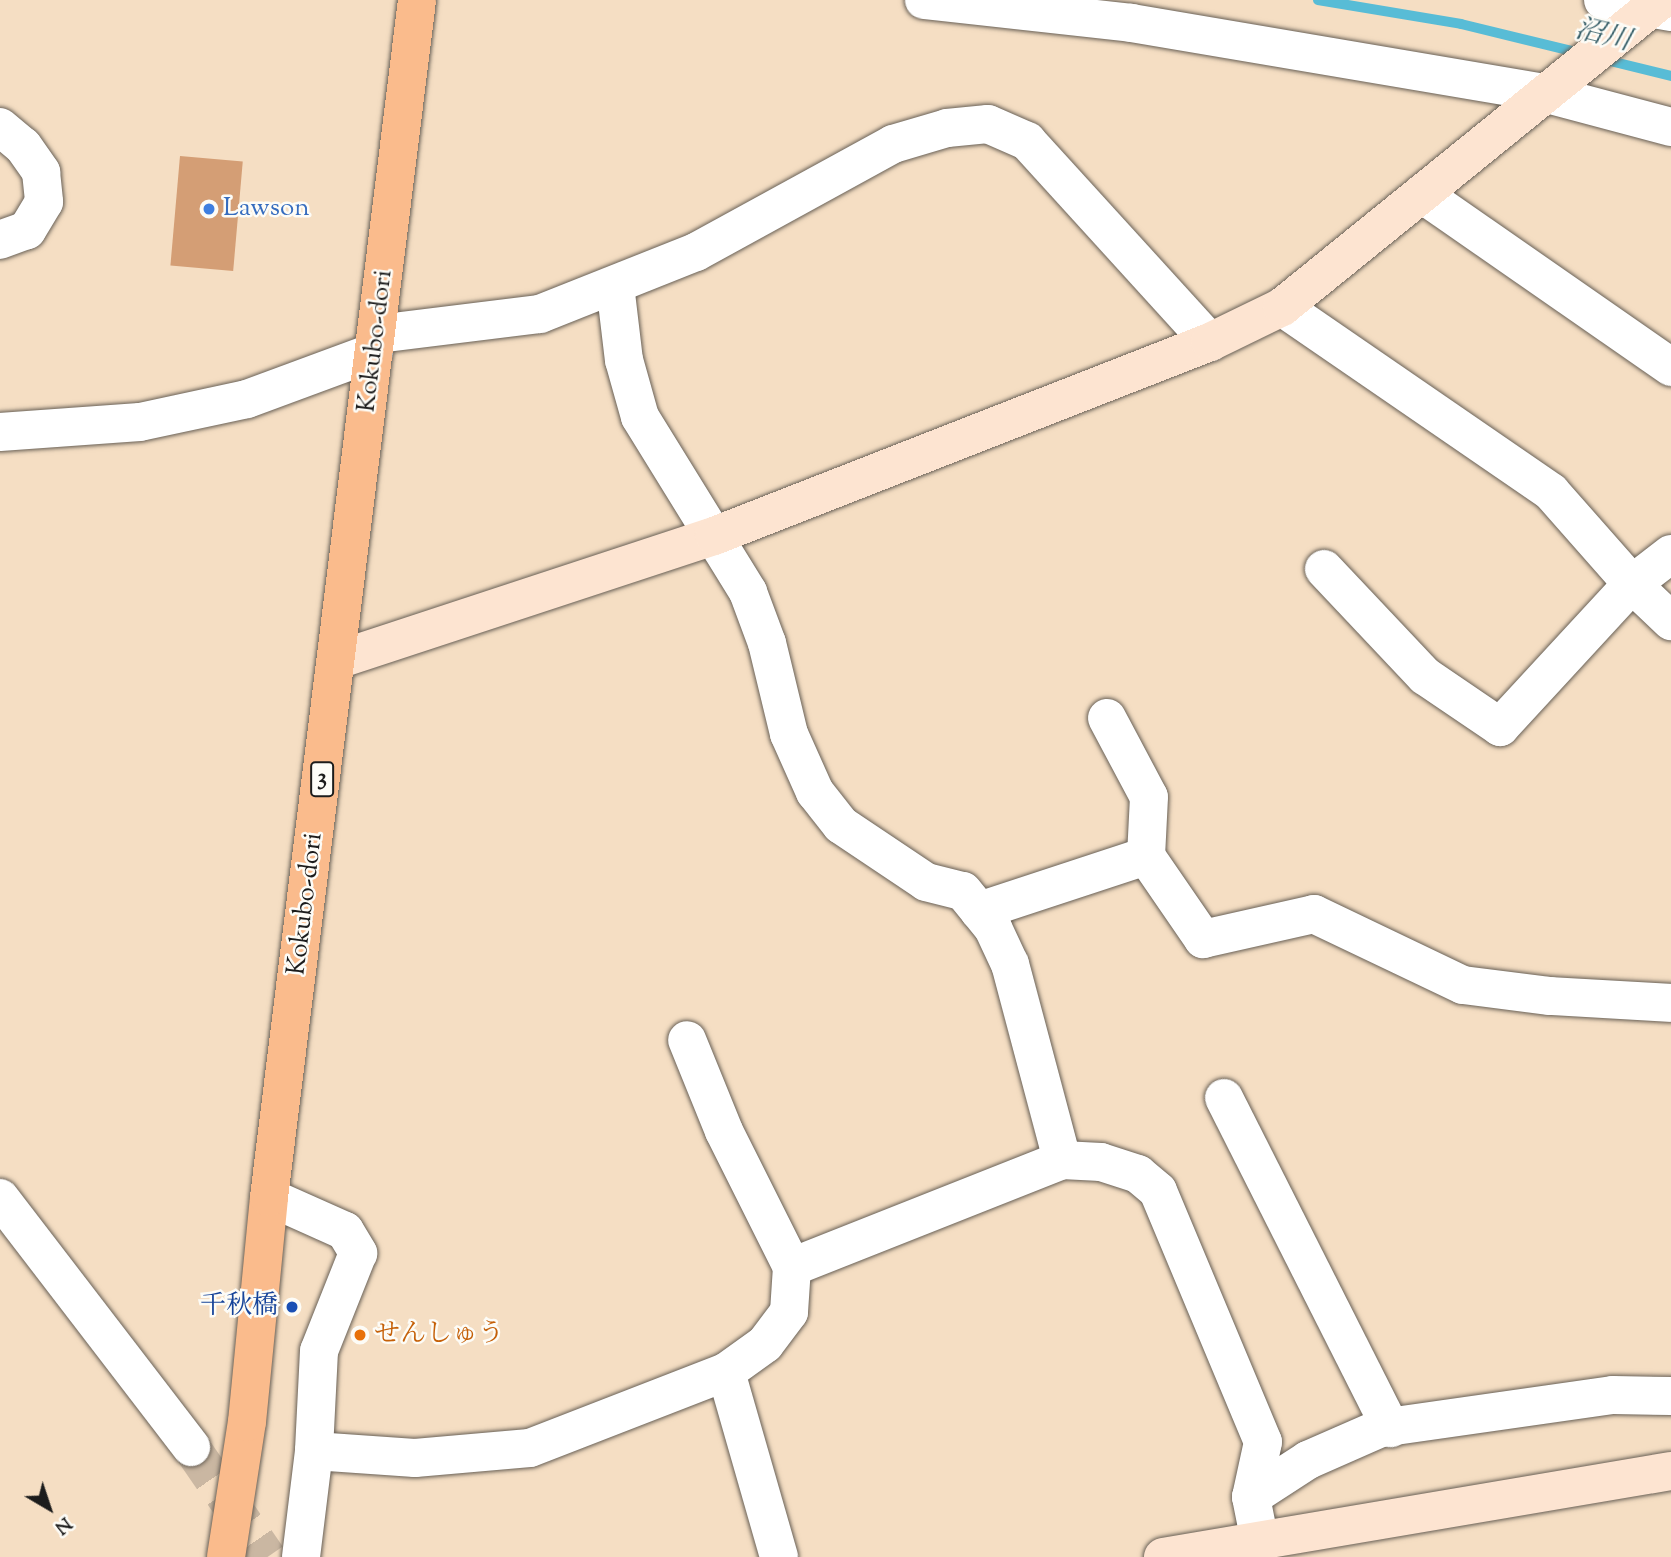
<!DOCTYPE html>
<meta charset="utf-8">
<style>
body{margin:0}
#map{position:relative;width:1671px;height:1557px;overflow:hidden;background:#f5dec3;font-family:"Sorts Mill Goudy","Noto Serif JP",serif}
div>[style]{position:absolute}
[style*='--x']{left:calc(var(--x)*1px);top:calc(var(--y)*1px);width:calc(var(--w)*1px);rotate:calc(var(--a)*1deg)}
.stream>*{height:10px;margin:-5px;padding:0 5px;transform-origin:5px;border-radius:5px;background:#58bcd6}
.building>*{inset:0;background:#d49e75;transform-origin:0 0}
.street-tunnel>*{height:38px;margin-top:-19px;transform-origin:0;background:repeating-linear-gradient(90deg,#cab7a2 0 38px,transparent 0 57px)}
.roads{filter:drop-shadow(0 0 2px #686056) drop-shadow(0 0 2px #686056)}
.street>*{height:38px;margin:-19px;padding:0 19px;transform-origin:19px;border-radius:19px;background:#fff}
.secondary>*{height:38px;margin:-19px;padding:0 19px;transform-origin:19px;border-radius:19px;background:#fde4d1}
.primary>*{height:38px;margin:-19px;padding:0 19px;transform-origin:19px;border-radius:19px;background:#fabb8c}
.dots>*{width:19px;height:19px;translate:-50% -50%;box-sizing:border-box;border:4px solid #fdfcf7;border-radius:50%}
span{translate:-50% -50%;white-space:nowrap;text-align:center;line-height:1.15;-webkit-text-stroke:5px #fdfcf7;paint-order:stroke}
.shield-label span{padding:2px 5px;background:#fdfcf7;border:2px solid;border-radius:5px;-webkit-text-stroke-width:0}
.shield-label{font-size:24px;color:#1c1c1c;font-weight:700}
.shop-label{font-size:26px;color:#366cbe}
.left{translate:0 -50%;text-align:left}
.street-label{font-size:26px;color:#1c1c1c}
.transit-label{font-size:26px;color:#164399}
.right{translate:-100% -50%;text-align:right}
.food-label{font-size:26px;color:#c56008}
.water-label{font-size:28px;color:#345c66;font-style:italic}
.north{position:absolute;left:14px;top:1473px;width:70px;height:70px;-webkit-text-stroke:5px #fdfcf7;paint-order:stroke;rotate:141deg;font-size:19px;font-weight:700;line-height:28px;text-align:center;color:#1c1c1c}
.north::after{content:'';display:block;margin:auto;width:24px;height:32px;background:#1c1c1c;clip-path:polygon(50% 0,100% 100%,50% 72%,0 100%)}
</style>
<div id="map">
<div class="stream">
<div style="--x:1318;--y:0;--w:145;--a:9.5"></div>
<div style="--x:1461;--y:24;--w:122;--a:13.7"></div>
<div style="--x:1602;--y:59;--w:71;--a:13.8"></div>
</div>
<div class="building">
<div style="left:180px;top:156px;width:63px;height:110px;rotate:5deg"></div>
</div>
<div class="street-tunnel">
<div style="--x:191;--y:1447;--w:134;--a:55.4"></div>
</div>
<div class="roads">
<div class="street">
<div style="--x:924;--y:0;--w:208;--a:6.3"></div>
<div style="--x:1131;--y:23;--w:418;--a:9.6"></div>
<div style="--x:1543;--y:93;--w:132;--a:14.9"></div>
<div style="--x:1603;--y:0;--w:69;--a:10"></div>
<div style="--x:0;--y:127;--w:30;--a:40"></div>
<div style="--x:23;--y:146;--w:32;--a:55"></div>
<div style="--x:41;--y:172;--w:30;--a:84"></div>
<div style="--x:44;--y:202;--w:33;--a:121"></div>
<div style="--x:27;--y:230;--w:29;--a:160"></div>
<div style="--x:1422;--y:194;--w:303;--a:34.8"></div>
<div style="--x:615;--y:285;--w:76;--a:83.2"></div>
<div style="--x:624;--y:360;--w:59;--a:74.3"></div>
<div style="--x:640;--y:417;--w:206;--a:58.3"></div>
<div style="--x:748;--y:592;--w:54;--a:69.6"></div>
<div style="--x:767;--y:643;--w:94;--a:76.4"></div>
<div style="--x:789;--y:734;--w:64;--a:65.9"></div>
<div style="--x:815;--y:792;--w:42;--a:51.8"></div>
<div style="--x:841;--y:825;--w:102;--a:33.8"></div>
<div style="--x:926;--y:882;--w:38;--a:14"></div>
<div style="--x:963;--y:891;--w:48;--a:51"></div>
<div style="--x:993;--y:928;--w:40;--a:65"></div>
<div style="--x:1010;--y:964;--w:203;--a:75.1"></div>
<div style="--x:1282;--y:307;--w:326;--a:34.5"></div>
<div style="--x:1551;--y:492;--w:123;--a:48.6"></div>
<div style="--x:1632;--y:584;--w:54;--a:43.5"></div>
<div style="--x:377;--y:334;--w:164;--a:-7"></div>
<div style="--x:540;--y:314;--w:168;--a:-21.7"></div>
<div style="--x:696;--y:252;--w:225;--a:-28.7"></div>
<div style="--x:893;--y:144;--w:56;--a:-16.5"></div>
<div style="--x:947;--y:128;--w:41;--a:-5.6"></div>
<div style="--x:988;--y:124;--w:43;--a:23.6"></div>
<div style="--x:1027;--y:141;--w:272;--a:47.7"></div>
<div style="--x:0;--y:432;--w:140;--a:-4.1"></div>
<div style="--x:140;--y:422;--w:109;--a:-12.1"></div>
<div style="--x:247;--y:399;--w:135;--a:-20.3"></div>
<div style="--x:1324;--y:569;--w:147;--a:46.7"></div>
<div style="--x:1425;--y:676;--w:91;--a:34.2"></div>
<div style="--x:1500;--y:727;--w:195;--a:-47.3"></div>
<div style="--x:1632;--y:584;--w:49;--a:-37.6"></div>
<div style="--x:1107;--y:718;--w:89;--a:62"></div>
<div style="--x:1149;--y:797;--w:59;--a:92.9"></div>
<div style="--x:979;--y:911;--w:176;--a:-18.2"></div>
<div style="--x:1146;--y:856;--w:101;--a:55.5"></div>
<div style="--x:1203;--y:939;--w:114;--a:-12.7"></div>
<div style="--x:1314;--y:914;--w:165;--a:25.5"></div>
<div style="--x:1463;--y:985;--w:88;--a:7.2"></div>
<div style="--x:1550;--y:996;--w:121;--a:3.3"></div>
<div style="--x:1224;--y:1098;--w:370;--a:63.2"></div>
<div style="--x:269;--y:1197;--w:83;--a:24.1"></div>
<div style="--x:345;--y:1231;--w:26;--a:59"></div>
<div style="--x:358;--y:1253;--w:105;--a:111.7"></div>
<div style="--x:319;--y:1351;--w:100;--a:92.9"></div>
<div style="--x:314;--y:1451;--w:107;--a:97"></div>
<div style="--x:0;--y:1198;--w:314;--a:52.5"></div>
<div style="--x:792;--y:1267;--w:290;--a:-21.6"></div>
<div style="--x:1062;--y:1160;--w:39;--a:3"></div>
<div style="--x:1101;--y:1162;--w:39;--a:18"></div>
<div style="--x:1138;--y:1174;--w:26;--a:40"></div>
<div style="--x:1158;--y:1191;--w:272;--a:67.3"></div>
<div style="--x:1263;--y:1442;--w:56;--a:102.3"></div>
<div style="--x:1251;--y:1497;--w:46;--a:78.7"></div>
<div style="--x:726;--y:1372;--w:192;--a:74"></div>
<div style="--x:314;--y:1451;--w:101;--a:4"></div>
<div style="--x:415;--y:1458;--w:115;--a:-5"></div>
<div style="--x:530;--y:1448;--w:210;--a:-21.2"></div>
<div style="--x:726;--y:1372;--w:48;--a:-35.7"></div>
<div style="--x:765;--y:1344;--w:40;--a:-53"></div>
<div style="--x:789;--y:1312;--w:45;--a:-86.2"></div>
<div style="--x:792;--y:1267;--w:152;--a:-116.6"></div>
<div style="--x:724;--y:1131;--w:98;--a:-112.1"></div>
<div style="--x:1251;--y:1497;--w:68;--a:-33"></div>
<div style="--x:1308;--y:1460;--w:80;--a:-23.7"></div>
<div style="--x:1381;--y:1428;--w:234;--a:-8.1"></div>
<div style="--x:1613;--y:1395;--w:58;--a:1"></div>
</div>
<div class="secondary">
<div style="--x:337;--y:660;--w:397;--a:-18.2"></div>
<div style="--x:714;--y:536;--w:533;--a:-21.36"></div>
<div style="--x:1210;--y:342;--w:80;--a:-25.9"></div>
<div style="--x:1282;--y:307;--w:488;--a:-39"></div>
<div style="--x:1163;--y:1557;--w:515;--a:-9.61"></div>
</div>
<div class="primary">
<div style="--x:226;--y:1557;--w:137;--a:-81.2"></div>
<div style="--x:247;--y:1422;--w:226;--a:-84.4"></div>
<div style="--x:269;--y:1197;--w:1206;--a:-82.95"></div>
</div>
</div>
<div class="dots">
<div style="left:209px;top:209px;background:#3f7fe0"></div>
<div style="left:292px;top:1307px;background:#1a4fb4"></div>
<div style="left:360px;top:1335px;background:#e8710a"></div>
</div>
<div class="shield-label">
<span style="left:322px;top:779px">3</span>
</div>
<div class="shop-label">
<span class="left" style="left:223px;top:209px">Lawson</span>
</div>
<div class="street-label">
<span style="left:376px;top:341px;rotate:-83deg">Kokubo-dori</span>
<span style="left:306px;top:904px;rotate:-83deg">Kokubo-dori</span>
</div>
<div class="transit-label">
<span class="right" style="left:278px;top:1307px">千秋橋</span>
</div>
<div class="food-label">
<span class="left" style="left:374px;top:1335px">せんしゅう</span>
</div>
<div class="water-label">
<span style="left:1603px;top:36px;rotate:14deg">沼川</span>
</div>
<div class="north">N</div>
</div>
